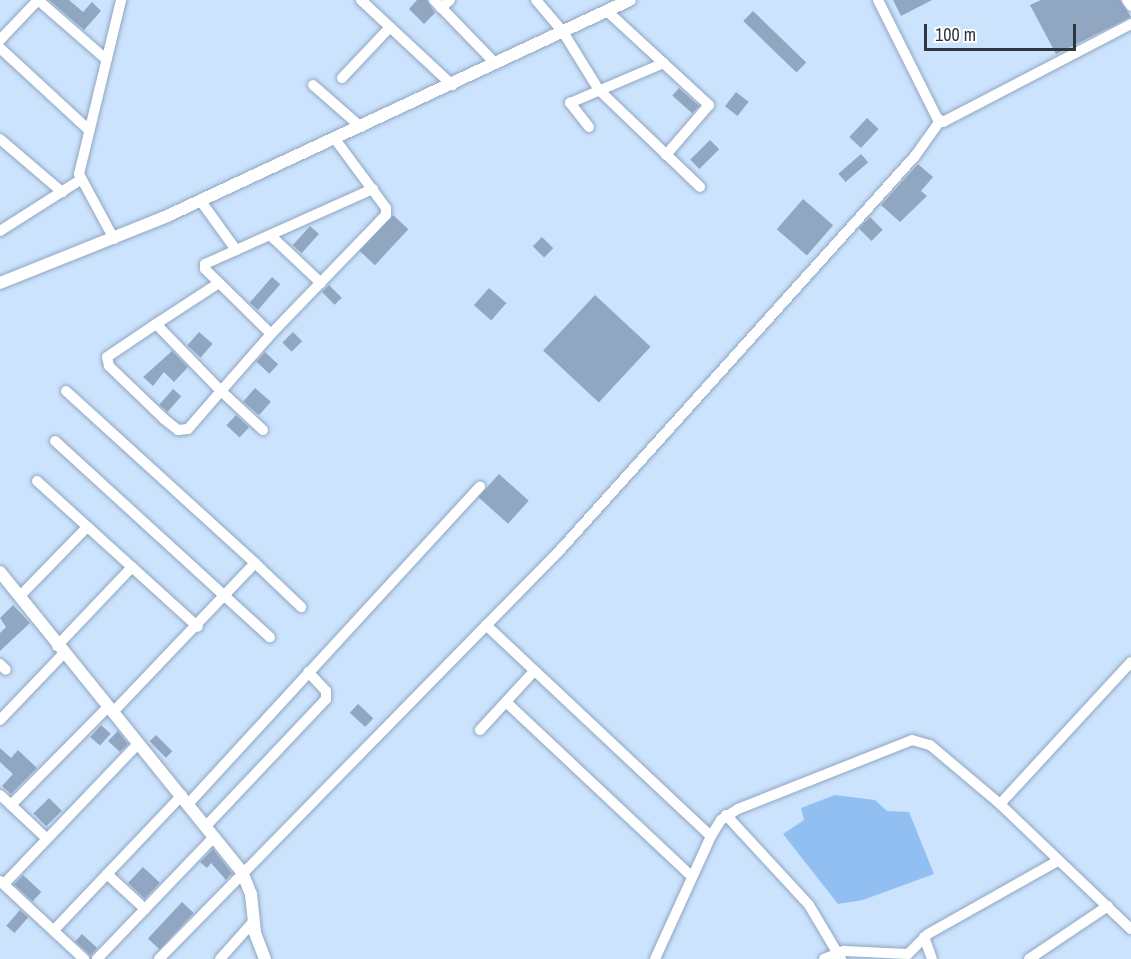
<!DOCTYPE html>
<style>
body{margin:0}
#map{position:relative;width:1131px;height:959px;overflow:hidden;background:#cce3fe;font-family:"Archivo Narrow",sans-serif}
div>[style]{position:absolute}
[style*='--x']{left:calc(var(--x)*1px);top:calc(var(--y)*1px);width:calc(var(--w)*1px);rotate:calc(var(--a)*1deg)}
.water>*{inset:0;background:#92bff2}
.building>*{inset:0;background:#91a6c0;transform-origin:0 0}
.roads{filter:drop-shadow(0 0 2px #90a6c0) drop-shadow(0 0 2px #90a6c0)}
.minor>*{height:10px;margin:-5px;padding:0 5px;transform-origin:5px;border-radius:5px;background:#fff}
.tertiary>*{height:12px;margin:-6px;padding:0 6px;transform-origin:6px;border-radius:6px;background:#fff}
span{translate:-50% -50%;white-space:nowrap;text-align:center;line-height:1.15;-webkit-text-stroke:4.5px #fff;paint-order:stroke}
.scale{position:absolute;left:924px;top:24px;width:152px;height:27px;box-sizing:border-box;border:3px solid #2d3641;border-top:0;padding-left:8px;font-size:18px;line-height:21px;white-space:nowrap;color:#2d3641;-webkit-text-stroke:4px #fff;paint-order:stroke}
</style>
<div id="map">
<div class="water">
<div style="clip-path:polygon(835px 795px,875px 800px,887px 811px,909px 812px,934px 874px,863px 900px,838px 904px,783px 834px,804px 820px,801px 808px)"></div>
</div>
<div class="building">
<div style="clip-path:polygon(49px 0,69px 0,83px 12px,92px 2px,101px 11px,84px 30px)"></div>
<div style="clip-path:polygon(417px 0,427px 0,435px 13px,424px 24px,409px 9px)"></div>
<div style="clip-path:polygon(893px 0,932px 0,901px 16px)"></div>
<div style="clip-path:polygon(1041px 0,1120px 0,1131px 17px,1056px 54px,1030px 5px)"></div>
<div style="left:753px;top:11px;width:74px;height:14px;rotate:44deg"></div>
<div style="left:679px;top:88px;width:27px;height:10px;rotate:42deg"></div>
<div style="left:736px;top:92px;width:16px;height:18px;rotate:38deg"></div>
<div style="left:867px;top:118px;width:16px;height:26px;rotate:43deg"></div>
<div style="left:710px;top:140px;width:13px;height:28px;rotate:45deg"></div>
<div style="left:861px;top:154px;width:11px;height:30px;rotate:49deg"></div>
<div style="clip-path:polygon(918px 164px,933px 177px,921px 191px,927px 196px,900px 222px,881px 205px)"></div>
<div style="left:803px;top:199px;width:40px;height:40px;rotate:41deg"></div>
<div style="left:393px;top:215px;width:21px;height:49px;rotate:43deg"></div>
<div style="left:870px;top:217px;width:18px;height:16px;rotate:45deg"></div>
<div style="left:310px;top:226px;width:12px;height:26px;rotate:42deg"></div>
<div style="left:542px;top:237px;width:16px;height:13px;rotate:45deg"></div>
<div style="left:272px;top:277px;width:11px;height:34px;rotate:41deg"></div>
<div style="left:329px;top:285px;width:18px;height:10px;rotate:45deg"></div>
<div style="left:489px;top:288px;width:23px;height:23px;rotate:41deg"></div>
<div style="left:595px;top:295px;width:76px;height:76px;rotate:43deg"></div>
<div style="left:199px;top:332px;width:18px;height:18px;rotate:41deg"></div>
<div style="left:293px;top:332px;width:13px;height:15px;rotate:45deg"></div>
<div style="clip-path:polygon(172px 351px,188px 367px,174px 382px,164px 372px,153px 386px,143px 377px)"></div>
<div style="left:265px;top:352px;width:18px;height:13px;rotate:43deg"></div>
<div style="left:255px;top:388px;width:21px;height:18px;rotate:41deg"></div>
<div style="left:173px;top:389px;width:11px;height:21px;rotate:41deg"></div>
<div style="left:236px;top:415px;width:18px;height:14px;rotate:43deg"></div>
<div style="left:499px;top:474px;width:40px;height:31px;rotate:42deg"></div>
<div style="clip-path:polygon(13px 605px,30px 623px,0 651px,0 633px,6px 627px,0 618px)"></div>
<div style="left:358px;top:704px;width:21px;height:12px;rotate:43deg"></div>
<div style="left:101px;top:725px;width:13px;height:16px;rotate:42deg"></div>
<div style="clip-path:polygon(118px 731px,128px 744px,120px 752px,108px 741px)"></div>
<div style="left:156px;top:735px;width:23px;height:9px;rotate:45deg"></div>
<div style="clip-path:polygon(0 748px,11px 758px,18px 750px,37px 768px,11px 794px,2px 786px,13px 774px,0 762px)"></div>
<div style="left:49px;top:798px;width:18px;height:22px;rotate:45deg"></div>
<div style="clip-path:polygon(213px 849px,232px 873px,226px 880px,211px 863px,207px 868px,200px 862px)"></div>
<div style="left:143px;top:867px;width:23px;height:22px;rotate:43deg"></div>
<div style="left:23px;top:875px;width:25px;height:13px;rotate:43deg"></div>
<div style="left:182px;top:902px;width:16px;height:50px;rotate:43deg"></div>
<div style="left:20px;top:910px;width:11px;height:21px;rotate:41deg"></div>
<div style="left:82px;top:934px;width:21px;height:10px;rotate:43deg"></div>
</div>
<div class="roads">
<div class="minor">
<div style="--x:38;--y:0;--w:91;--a:41"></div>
<div style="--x:361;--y:0;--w:125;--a:43"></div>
<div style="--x:434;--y:0;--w:89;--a:45.9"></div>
<div style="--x:536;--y:0;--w:42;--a:49.8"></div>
<div style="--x:563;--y:32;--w:68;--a:58.2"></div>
<div style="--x:599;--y:90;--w:140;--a:43.8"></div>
<div style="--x:878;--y:0;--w:132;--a:63.4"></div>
<div style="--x:937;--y:118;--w:7;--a:34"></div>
<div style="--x:943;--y:122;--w:212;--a:-27.5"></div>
<div style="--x:1127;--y:0;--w:7;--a:56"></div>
<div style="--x:441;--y:8;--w:12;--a:-42"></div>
<div style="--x:607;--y:11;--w:139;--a:42.7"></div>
<div style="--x:709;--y:105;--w:66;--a:130.7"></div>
<div style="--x:0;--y:40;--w:55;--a:-46.5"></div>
<div style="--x:0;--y:48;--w:122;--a:42.7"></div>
<div style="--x:342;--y:78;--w:70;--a:-46.7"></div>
<div style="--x:313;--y:85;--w:64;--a:41.2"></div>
<div style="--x:589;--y:127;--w:31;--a:-128"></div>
<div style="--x:570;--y:103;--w:102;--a:-23.1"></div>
<div style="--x:0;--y:139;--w:82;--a:40.5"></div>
<div style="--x:200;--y:200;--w:62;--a:54.2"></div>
<div style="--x:0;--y:231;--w:95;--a:-32.5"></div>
<div style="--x:270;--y:235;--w:70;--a:43.3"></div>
<div style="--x:114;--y:239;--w:74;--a:-118.3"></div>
<div style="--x:79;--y:174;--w:179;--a:-76.4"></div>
<div style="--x:156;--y:324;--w:75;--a:-33.1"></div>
<div style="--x:271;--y:334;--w:93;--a:-135.4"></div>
<div style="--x:205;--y:269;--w:5;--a:-90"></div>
<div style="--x:205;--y:264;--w:184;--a:-24.1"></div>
<div style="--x:66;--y:391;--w:256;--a:42.3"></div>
<div style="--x:255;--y:563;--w:207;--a:133.6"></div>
<div style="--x:263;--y:430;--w:57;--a:-137.1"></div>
<div style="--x:221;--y:391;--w:93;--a:-134.1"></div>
<div style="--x:156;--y:324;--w:59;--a:146"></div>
<div style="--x:107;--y:357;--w:9;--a:77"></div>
<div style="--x:109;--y:366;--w:76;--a:43.9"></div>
<div style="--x:164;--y:419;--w:18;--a:38"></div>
<div style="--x:178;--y:430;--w:10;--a:-6"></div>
<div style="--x:188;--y:429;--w:50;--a:-49"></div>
<div style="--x:221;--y:391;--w:76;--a:-48.7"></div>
<div style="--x:271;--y:334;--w:165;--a:-46"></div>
<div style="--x:386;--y:215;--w:7;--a:-90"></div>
<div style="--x:386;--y:208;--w:86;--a:-126.5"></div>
<div style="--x:55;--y:441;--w:291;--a:42.4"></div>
<div style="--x:37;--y:481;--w:217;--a:42.2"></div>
<div style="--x:255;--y:563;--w:64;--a:43.7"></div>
<div style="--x:20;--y:596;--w:96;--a:-45.8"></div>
<div style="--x:486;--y:625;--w:308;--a:43.2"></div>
<div style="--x:57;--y:646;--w:109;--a:-46.5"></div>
<div style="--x:1131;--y:662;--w:193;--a:132.7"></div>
<div style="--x:1000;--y:804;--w:181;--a:43.7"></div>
<div style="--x:0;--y:664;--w:8;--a:45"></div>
<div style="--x:506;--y:702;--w:254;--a:43.2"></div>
<div style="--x:0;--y:720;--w:91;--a:-46.3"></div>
<div style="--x:480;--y:730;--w:80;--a:-47.5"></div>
<div style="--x:0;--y:795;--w:15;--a:42"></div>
<div style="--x:11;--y:805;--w:136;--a:-45.3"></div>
<div style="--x:189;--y:803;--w:430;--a:-47.4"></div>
<div style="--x:11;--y:805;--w:48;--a:43.3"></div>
<div style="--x:726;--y:815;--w:122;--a:47.3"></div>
<div style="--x:809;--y:905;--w:63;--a:59.3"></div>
<div style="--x:207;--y:825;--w:173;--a:-46.6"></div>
<div style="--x:326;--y:699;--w:8;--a:-90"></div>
<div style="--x:326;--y:691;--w:26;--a:-133"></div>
<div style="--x:107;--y:874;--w:52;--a:42.6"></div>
<div style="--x:0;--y:881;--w:115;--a:42.9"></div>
<div style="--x:4;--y:884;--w:192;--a:-46.3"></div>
<div style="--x:54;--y:930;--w:186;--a:-46.5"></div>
<div style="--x:924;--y:937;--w:23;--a:70"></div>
<div style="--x:97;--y:959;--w:170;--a:-46.2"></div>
<div style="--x:159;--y:959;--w:574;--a:-45.56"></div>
<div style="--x:561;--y:549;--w:529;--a:-47.99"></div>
<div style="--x:915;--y:156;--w:43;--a:-54.5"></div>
<div style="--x:220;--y:959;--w:50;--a:-48.3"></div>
<div style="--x:655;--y:959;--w:135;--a:-65.5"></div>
<div style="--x:711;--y:836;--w:19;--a:-58"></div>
<div style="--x:721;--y:820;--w:20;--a:-33"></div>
<div style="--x:738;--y:809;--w:187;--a:-21.6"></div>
<div style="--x:912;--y:740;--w:19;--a:16"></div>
<div style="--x:930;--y:745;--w:92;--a:40.1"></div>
<div style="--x:824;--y:959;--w:22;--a:-22"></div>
<div style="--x:844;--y:951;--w:64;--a:2.7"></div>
<div style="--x:908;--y:954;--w:28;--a:-45"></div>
<div style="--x:928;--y:934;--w:147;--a:-29.4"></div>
<div style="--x:1029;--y:959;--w:95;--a:-33.9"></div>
</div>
<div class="tertiary">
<div style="--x:0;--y:283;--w:178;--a:-21.8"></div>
<div style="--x:165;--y:217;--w:513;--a:-25.02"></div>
<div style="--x:0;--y:572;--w:385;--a:51.1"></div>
<div style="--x:242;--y:872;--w:24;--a:68"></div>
<div style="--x:251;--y:894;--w:39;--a:84"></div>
<div style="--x:255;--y:933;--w:28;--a:69"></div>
</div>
</div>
<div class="scale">100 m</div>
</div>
